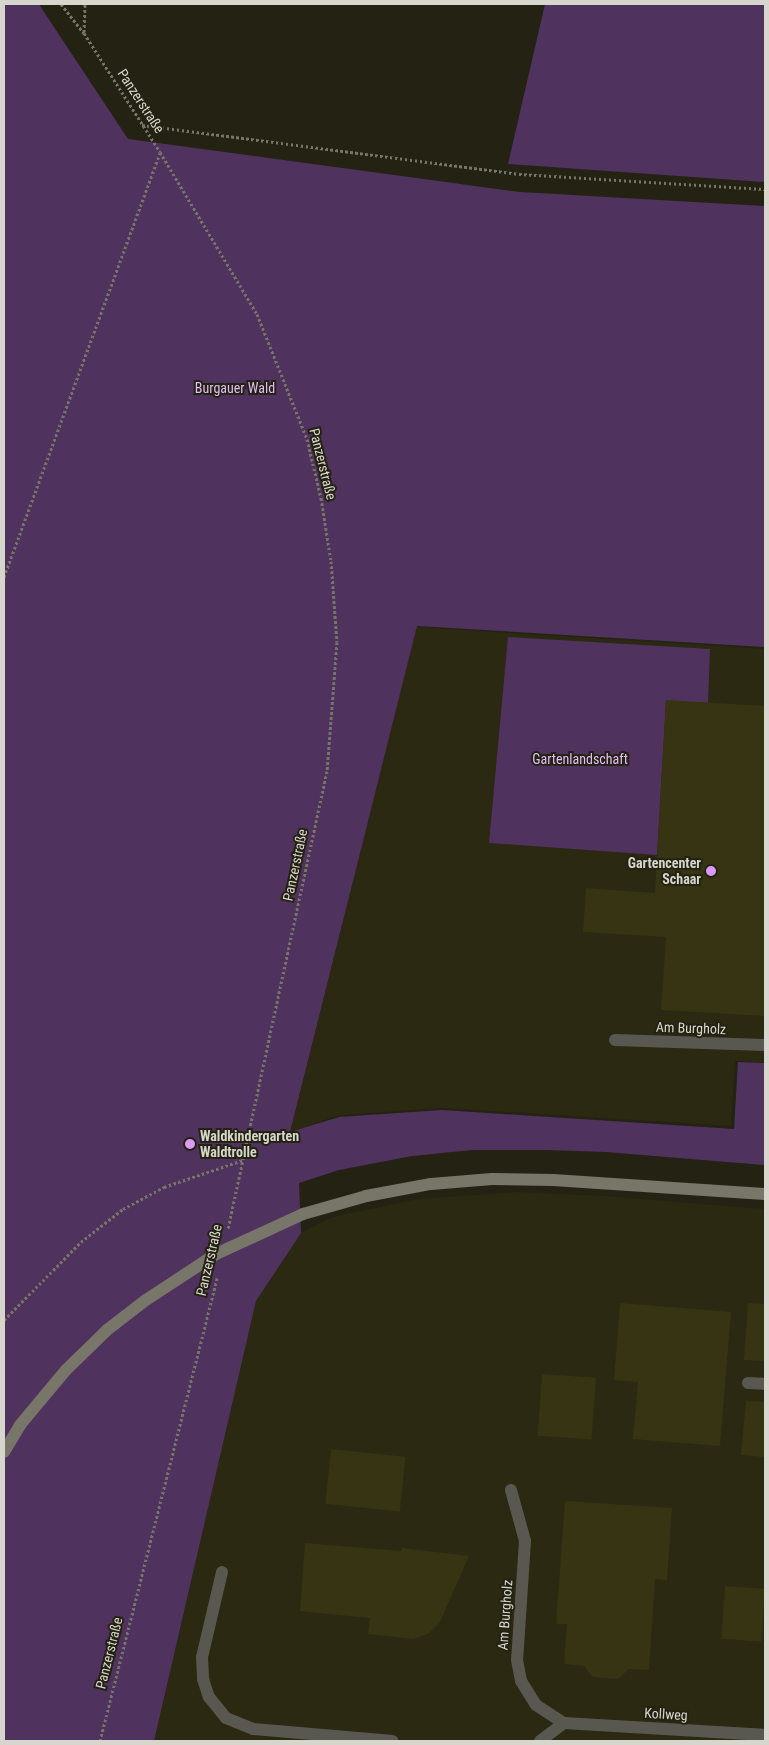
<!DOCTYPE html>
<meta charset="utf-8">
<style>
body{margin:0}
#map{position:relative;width:769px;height:1745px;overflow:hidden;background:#242313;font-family:"Roboto Condensed",sans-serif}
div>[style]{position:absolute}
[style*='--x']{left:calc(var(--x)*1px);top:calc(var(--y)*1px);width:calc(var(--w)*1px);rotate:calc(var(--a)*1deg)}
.built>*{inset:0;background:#2b2912}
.green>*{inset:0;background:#50325e}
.building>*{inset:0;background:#373413;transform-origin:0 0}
.path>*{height:3px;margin-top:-1.5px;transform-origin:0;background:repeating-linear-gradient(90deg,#767567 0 2.5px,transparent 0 5px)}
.lane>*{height:12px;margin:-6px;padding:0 6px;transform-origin:6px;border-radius:6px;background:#585850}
.street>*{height:12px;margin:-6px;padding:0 6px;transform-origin:6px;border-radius:6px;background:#585850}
.secondary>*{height:12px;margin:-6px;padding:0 6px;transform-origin:6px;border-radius:6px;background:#777669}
.secondary-bridge>*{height:12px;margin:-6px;padding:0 6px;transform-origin:6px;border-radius:6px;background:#777669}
.dots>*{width:14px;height:14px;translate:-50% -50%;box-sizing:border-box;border:2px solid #242313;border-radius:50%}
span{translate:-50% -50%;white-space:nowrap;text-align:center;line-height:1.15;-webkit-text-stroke:4px #242313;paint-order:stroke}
.street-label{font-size:14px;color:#d7d6cc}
.park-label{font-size:14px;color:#e5bcf9}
.poi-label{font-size:14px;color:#d7d6cc;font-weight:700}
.right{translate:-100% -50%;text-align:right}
.left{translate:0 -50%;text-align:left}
.frame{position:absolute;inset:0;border:5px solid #d7d6cc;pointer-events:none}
</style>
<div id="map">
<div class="built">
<div style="clip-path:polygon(416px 627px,765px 649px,765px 1062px,735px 1061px,731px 1126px,442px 1108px,339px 1115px,290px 1132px)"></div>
<div style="clip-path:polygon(518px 1192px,605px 1196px,765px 1209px,765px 1741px,154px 1741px,256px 1301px,301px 1233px,333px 1217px,418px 1199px)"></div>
</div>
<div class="green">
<div style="clip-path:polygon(4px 4px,40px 4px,40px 6px,128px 139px,520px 192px,765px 206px,765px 647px,417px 626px,290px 1132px,339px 1117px,442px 1110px,734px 1129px,738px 1062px,765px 1063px,765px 1165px,606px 1152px,547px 1150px,472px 1150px,412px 1156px,339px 1170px,299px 1183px,301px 1233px,256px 1301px,154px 1741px,4px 1741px)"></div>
<div style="clip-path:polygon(545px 4px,765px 4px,765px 182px,508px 164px)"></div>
<div style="clip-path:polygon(508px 637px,710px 649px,708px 703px,666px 701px,657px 855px,489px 843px)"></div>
</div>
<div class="building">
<div style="clip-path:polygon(666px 700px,765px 706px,765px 1016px,661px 1010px,666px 937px,583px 932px,586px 888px,655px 893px)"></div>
<div style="clip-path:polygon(620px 1303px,731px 1312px,720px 1446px,633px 1439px,638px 1382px,614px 1380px)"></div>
<div style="clip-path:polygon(748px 1303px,765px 1304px,765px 1361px,744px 1360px)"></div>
<div style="left:542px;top:1374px;width:54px;height:62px;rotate:4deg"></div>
<div style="clip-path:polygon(746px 1401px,765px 1402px,765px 1457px,741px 1455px)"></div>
<div style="left:331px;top:1449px;width:75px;height:55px;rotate:6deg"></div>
<div style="clip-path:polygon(565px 1501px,672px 1508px,667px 1580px,655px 1579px,649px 1670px,629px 1669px,618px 1679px,593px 1677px,584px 1666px,564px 1664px,567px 1624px,556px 1624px)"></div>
<div style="clip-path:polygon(305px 1543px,401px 1551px,402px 1548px,469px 1556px,440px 1622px,428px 1634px,413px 1639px,368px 1634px,370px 1618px,300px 1611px)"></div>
<div style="left:725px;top:1586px;width:40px;height:53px;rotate:4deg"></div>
</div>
<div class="path">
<div style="--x:61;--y:4;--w:37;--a:52"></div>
<div style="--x:84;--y:33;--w:141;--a:57.4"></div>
<div style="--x:160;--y:152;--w:189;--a:59.1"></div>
<div style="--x:257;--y:314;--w:135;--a:68.2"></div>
<div style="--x:307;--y:439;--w:61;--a:76.7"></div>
<div style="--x:321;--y:498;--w:64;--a:81"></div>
<div style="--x:331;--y:561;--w:81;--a:85.8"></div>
<div style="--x:337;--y:642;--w:129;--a:94.4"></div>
<div style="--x:327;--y:771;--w:468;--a:102.2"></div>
<div style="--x:84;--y:32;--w:28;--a:-88"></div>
<div style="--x:142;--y:125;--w:380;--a:7.4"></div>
<div style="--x:519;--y:174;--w:246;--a:3.5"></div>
<div style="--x:4;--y:577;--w:452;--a:-69.8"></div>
<div style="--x:4;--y:1320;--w:110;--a:-45.4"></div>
<div style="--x:81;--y:1242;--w:53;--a:-38.2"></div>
<div style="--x:123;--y:1209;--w:47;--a:-28.2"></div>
<div style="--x:164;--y:1187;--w:83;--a:-18.9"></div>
<div style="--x:100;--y:1741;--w:478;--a:-75.8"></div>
</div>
<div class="lane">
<div style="--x:615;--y:1040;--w:150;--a:1.9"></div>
<div style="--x:748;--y:1383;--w:17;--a:3"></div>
<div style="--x:222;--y:1572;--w:87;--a:103.2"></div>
<div style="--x:202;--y:1657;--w:22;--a:87"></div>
<div style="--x:203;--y:1679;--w:19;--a:72"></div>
<div style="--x:209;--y:1697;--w:27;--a:51"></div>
<div style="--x:226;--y:1718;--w:29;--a:22"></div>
<div style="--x:253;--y:1729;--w:140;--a:4.9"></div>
</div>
<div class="street">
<div style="--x:511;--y:1490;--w:53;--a:74.6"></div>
<div style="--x:525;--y:1541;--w:119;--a:93.8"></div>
<div style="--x:517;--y:1660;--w:21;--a:79"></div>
<div style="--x:521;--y:1681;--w:28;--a:58"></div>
<div style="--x:536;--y:1705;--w:33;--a:33"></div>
<div style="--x:564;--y:1723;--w:201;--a:3.4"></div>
<div style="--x:540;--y:1741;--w:30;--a:-37"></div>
</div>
<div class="secondary">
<div style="--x:303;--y:1214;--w:66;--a:-15.9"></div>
<div style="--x:366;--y:1196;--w:66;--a:-10.5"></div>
<div style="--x:431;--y:1184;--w:61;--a:-4.7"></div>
<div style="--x:492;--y:1179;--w:61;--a:0.9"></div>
<div style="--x:553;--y:1180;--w:212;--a:3.8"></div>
<div style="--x:4;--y:1452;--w:31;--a:-59"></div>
<div style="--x:20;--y:1425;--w:72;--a:-50.1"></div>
<div style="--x:66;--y:1370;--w:57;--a:-44.3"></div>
<div style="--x:107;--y:1330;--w:49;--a:-37.6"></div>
</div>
<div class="secondary-bridge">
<div style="--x:146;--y:1300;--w:84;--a:-33.3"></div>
<div style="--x:216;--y:1254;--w:96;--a:-24.7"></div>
</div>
<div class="dots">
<div style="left:711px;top:871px;background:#da9af6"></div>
<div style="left:190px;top:1144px;background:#da9af6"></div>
</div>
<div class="street-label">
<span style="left:141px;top:101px;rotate:57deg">Panzerstraße</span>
<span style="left:323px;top:464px;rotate:76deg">Panzerstraße</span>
<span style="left:295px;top:865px;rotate:-78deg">Panzerstraße</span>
<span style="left:691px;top:1028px;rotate:2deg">Am Burgholz</span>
<span style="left:209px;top:1260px;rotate:-77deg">Panzerstraße</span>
<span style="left:505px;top:1615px;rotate:-86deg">Am Burgholz</span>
<span style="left:109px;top:1653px;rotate:-76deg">Panzerstraße</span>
<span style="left:666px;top:1714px;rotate:3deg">Kollweg</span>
</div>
<div class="park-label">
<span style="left:235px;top:388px">Burgauer Wald</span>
<span style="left:580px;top:759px">Gartenlandschaft</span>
</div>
<div class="poi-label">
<span class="right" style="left:701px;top:871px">Gartencenter<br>Schaar</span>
<span class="left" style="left:200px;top:1144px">Waldkindergarten<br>Waldtrolle</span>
</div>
<div class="frame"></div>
</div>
